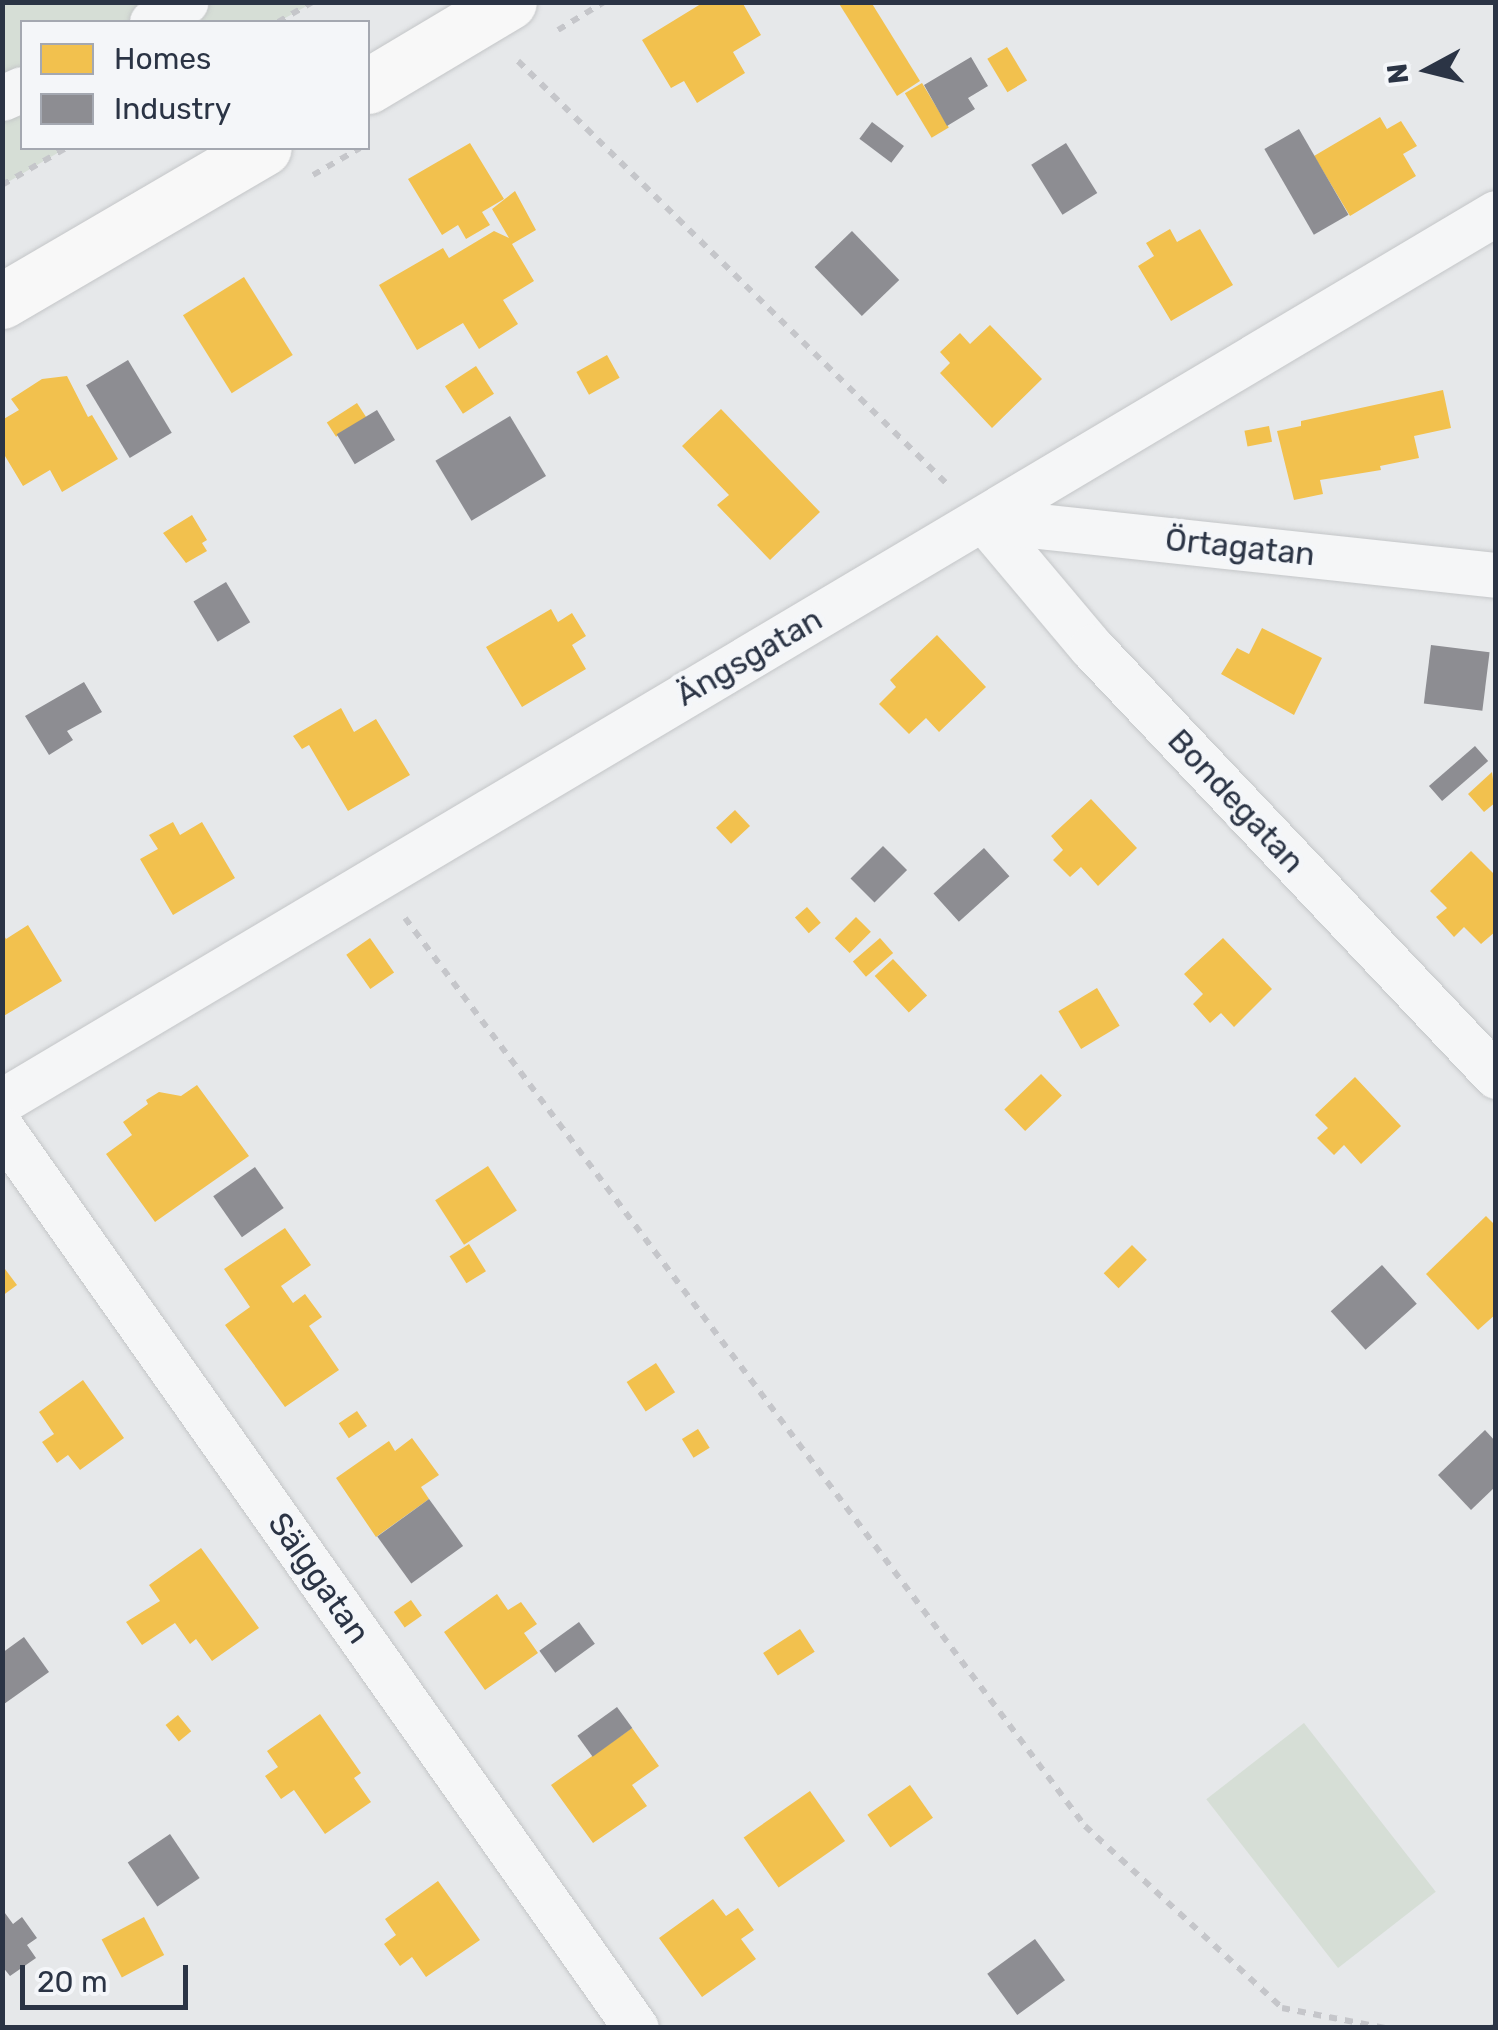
<!DOCTYPE html>
<meta charset="utf-8">
<style>
body{margin:0}
#map{position:relative;width:1498px;height:2030px;overflow:hidden;background:#e6e8ea;font-family:Rubik,sans-serif}
div>[style]{position:absolute}
[style*='--x']{left:calc(var(--x)*1px);top:calc(var(--y)*1px);width:calc(var(--w)*1px);rotate:calc(var(--a)*1deg)}
.green>*{inset:0;background:#d6ded6;transform-origin:0 0}
.homes>*{inset:0;background:#f2c14e;transform-origin:0 0}
.industry>*{inset:0;background:#8d8d92;transform-origin:0 0}
.path>*{height:6px;margin-top:-3px;transform-origin:0;background:repeating-linear-gradient(90deg,#c5c6ca 0 8px,transparent 0 16px)}
.roads{filter:drop-shadow(0 0 2px #c4c6c8) drop-shadow(0 0 2px #c4c6c8)}
.minor>*{height:45px;margin:-22.5px;padding:0 22.5px;transform-origin:22.5px;border-radius:22.5px;background:#f5f6f7}
.secondary>*{height:55px;margin:-27.5px;padding:0 27.5px;transform-origin:27.5px;border-radius:27.5px;background:#f8f8f8}
span{translate:-50% -50%;white-space:nowrap;text-align:center;line-height:1.15;-webkit-text-stroke:10px #f4f6f9;paint-order:stroke}
.street-label{font-size:32px;color:#2b3445}
.frame{position:absolute;inset:0;border:5px solid #2b3445;pointer-events:none}
.legend{position:absolute;left:20px;top:20px;width:350px;height:130px;box-sizing:border-box;background:#f4f6f9;border:2px solid #a4a8b1;margin:0;padding:12px 18px;list-style:none;font-size:30px;color:#2b3445}
.legend li{display:flex;align-items:center;gap:20px;height:50px}
.legend b{width:50px;border:2px solid #a4a8b1}
.north{position:absolute;left:1378px;top:20px;width:100px;height:100px;-webkit-text-stroke:8px #f4f6f9;paint-order:stroke;rotate:263deg;font-size:28px;font-weight:700;line-height:40px;text-align:center;color:#2b3445}
.north::after{content:'';display:block;margin:auto;width:35px;height:45px;background:#2b3445;clip-path:polygon(50% 0,100% 100%,50% 72%,0 100%)}
.scale{position:absolute;left:20px;top:1965px;width:168px;height:45px;box-sizing:border-box;border:5px solid #2b3445;border-top:0;padding-left:12px;font-size:30px;line-height:35px;white-space:nowrap;color:#2b3445;-webkit-text-stroke:8px #f4f6f9;paint-order:stroke}
</style>
<div id="map">
<div class="green">
<div style="clip-path:polygon(2px 3px,312px 3px,278px 22px,22px 22px,22px 148px,66px 148px,3px 185px)"></div>
<div style="left:1304px;top:1723px;width:214px;height:124px;rotate:52deg"></div>
</div>
<div class="homes">
<div style="clip-path:polygon(704px 2px,742px 2px,761px 35px,733px 52px,745px 73px,697px 103px,684px 81px,671px 88px,642px 40px)"></div>
<div style="clip-path:polygon(838px 2px,871px 2px,920px 81px,897px 96px)"></div>
<div style="left:1007px;top:47px;width:39px;height:23px;rotate:59deg"></div>
<div style="left:922px;top:83px;width:52px;height:20px;rotate:59deg"></div>
<div style="clip-path:polygon(1380px 117px,1387px 129px,1401px 121px,1417px 146px,1403px 154px,1416px 176px,1350px 216px,1314px 156px)"></div>
<div style="clip-path:polygon(470px 143px,504px 199px,482px 212px,490px 225px,466px 239px,458px 225px,442px 235px,408px 179px)"></div>
<div style="clip-path:polygon(515px 191px,536px 230px,512px 244px,534px 281px,503px 300px,518px 324px,479px 349px,463px 323px,417px 350px,379px 285px,443px 248px,449px 258px,494px 231px,509px 238px,492px 209px)"></div>
<div style="clip-path:polygon(1170px 229px,1177px 242px,1200px 229px,1233px 285px,1171px 321px,1138px 266px,1154px 256px,1146px 243px)"></div>
<div style="left:244px;top:277px;width:92px;height:72px;rotate:58deg"></div>
<div style="clip-path:polygon(990px 325px,1042px 379px,992px 428px,940px 373px,950px 363px,940px 352px,960px 333px,970px 344px)"></div>
<div style="left:607px;top:355px;width:26px;height:35px;rotate:61deg"></div>
<div style="left:476px;top:366px;width:33px;height:37px;rotate:57deg"></div>
<div style="clip-path:polygon(67px 376px,88px 417px,92px 415px,118px 459px,62px 492px,50px 470px,23px 486px,2px 451px,2px 420px,19px 410px,11px 399px,42px 379px)"></div>
<div style="clip-path:polygon(1443px 390px,1451px 428px,1414px 436px,1419px 458px,1380px 466px,1381px 470px,1320px 480px,1323px 494px,1294px 500px,1277px 431px,1301px 426px,1301px 421px)"></div>
<div style="left:357px;top:403px;width:17px;height:36px;rotate:57deg"></div>
<div style="clip-path:polygon(721px 409px,820px 512px,770px 560px,717px 505px,729px 495px,682px 446px)"></div>
<div style="left:1269px;top:426px;width:16px;height:25px;rotate:79deg"></div>
<div style="clip-path:polygon(192px 515px,207px 540px,202px 543px,207px 551px,186px 563px,163px 533px)"></div>
<div style="clip-path:polygon(551px 609px,558px 622px,572px 613px,586px 636px,572px 645px,586px 669px,522px 707px,486px 647px)"></div>
<div style="clip-path:polygon(1262px 628px,1322px 658px,1294px 715px,1221px 674px,1237px 648px,1249px 654px)"></div>
<div style="clip-path:polygon(937px 635px,986px 687px,939px 732px,926px 718px,909px 734px,879px 704px,896px 687px,890px 680px)"></div>
<div style="clip-path:polygon(341px 708px,354px 732px,376px 719px,410px 775px,348px 811px,309px 745px,302px 749px,293px 736px)"></div>
<div style="clip-path:polygon(1492px 772px,1496px 802px,1484px 812px,1468px 794px)"></div>
<div style="clip-path:polygon(1091px 799px,1137px 848px,1098px 886px,1081px 867px,1070px 877px,1053px 860px,1063px 850px,1051px 836px)"></div>
<div style="left:735px;top:810px;width:22px;height:26px;rotate:47deg"></div>
<div style="clip-path:polygon(173px 822px,180px 835px,202px 822px,235px 878px,173px 915px,140px 859px,158px 849px,149px 835px)"></div>
<div style="clip-path:polygon(1471px 851px,1496px 876px,1496px 931px,1481px 944px,1464px 927px,1454px 937px,1436px 917px,1447px 908px,1430px 891px)"></div>
<div style="left:807px;top:907px;width:21px;height:16px;rotate:49deg"></div>
<div style="left:856px;top:917px;width:21px;height:30px;rotate:45deg"></div>
<div style="clip-path:polygon(28px 925px,62px 981px,2px 1017px,2px 932px,6px 939px)"></div>
<div style="left:370px;top:938px;width:42px;height:29px;rotate:55deg"></div>
<div style="left:880px;top:938px;width:20px;height:36px;rotate:49deg"></div>
<div style="clip-path:polygon(1223px 938px,1272px 989px,1234px 1027px,1221px 1013px,1210px 1023px,1193px 1004px,1203px 994px,1184px 974px)"></div>
<div style="left:893px;top:959px;width:50px;height:25px;rotate:47deg"></div>
<div style="left:1097px;top:988px;width:44px;height:45px;rotate:59deg"></div>
<div style="left:1041px;top:1074px;width:30px;height:51px;rotate:46deg"></div>
<div style="clip-path:polygon(1355px 1077px,1401px 1126px,1361px 1164px,1344px 1145px,1334px 1155px,1317px 1138px,1328px 1128px,1315px 1115px)"></div>
<div style="clip-path:polygon(197px 1085px,249px 1156px,155px 1222px,106px 1154px,132px 1135px,123px 1122px,148px 1104px,146px 1100px,159px 1092px,181px 1096px)"></div>
<div style="left:488px;top:1166px;width:53px;height:63px;rotate:57deg"></div>
<div style="clip-path:polygon(1486px 1216px,1496px 1226px,1496px 1314px,1478px 1330px,1426px 1274px)"></div>
<div style="clip-path:polygon(285px 1228px,311px 1265px,281px 1286px,293px 1303px,305px 1294px,322px 1317px,309px 1326px,339px 1370px,285px 1407px,225px 1325px,250px 1307px,224px 1269px)"></div>
<div style="left:469px;top:1244px;width:32px;height:23px;rotate:58deg"></div>
<div style="left:1132px;top:1245px;width:21px;height:40px;rotate:45deg"></div>
<div style="clip-path:polygon(2px 1265px,17px 1285px,2px 1296px)"></div>
<div style="left:656px;top:1363px;width:35px;height:35px;rotate:57deg"></div>
<div style="clip-path:polygon(83px 1380px,124px 1438px,80px 1470px,68px 1455px,57px 1463px,42px 1442px,54px 1434px,39px 1412px)"></div>
<div style="left:357px;top:1411px;width:18px;height:22px;rotate:56deg"></div>
<div style="left:698px;top:1429px;width:22px;height:19px;rotate:58deg"></div>
<div style="clip-path:polygon(412px 1438px,439px 1475px,421px 1487px,429px 1499px,376px 1537px,336px 1478px,389px 1441px,395px 1451px)"></div>
<div style="clip-path:polygon(201px 1548px,259px 1628px,212px 1661px,196px 1639px,190px 1644px,175px 1623px,142px 1645px,126px 1622px,160px 1601px,149px 1585px)"></div>
<div style="clip-path:polygon(497px 1594px,508px 1610px,521px 1602px,537px 1624px,524px 1633px,538px 1653px,485px 1690px,444px 1632px)"></div>
<div style="left:411px;top:1600px;width:19px;height:21px;rotate:55deg"></div>
<div style="left:800px;top:1629px;width:27px;height:44px;rotate:57deg"></div>
<div style="clip-path:polygon(320px 1714px,361px 1773px,354px 1778px,371px 1802px,325px 1834px,294px 1790px,281px 1799px,265px 1776px,278px 1767px,267px 1751px)"></div>
<div style="left:178px;top:1715px;width:21px;height:16px;rotate:51deg"></div>
<div style="clip-path:polygon(632px 1728px,659px 1766px,632px 1785px,647px 1806px,593px 1843px,551px 1785px)"></div>
<div style="left:910px;top:1785px;width:40px;height:52px;rotate:55deg"></div>
<div style="left:810px;top:1791px;width:61px;height:81px;rotate:55deg"></div>
<div style="clip-path:polygon(438px 1881px,480px 1940px,426px 1977px,412px 1957px,400px 1966px,384px 1944px,396px 1935px,385px 1919px)"></div>
<div style="clip-path:polygon(713px 1899px,726px 1916px,738px 1908px,754px 1930px,741px 1939px,756px 1959px,702px 1997px,659px 1938px)"></div>
<div style="left:144px;top:1917px;width:43px;height:48px;rotate:62deg"></div>
</div>
<div class="industry">
<div style="clip-path:polygon(971px 57px,988px 86px,968px 98px,975px 109px,947px 126px,924px 85px)"></div>
<div style="left:872px;top:122px;width:40px;height:21px;rotate:37deg"></div>
<div style="left:1299px;top:129px;width:99px;height:40px;rotate:60deg"></div>
<div style="left:1066px;top:143px;width:59px;height:41px;rotate:58deg"></div>
<div style="left:852px;top:231px;width:68px;height:52px;rotate:46deg"></div>
<div style="left:128px;top:360px;width:85px;height:49px;rotate:59deg"></div>
<div style="left:377px;top:410px;width:35px;height:47px;rotate:59deg"></div>
<div style="left:510px;top:416px;width:70px;height:87px;rotate:59deg"></div>
<div style="left:226px;top:582px;width:47px;height:38px;rotate:59deg"></div>
<div style="left:1431px;top:645px;width:59px;height:59px;rotate:7deg"></div>
<div style="clip-path:polygon(84px 682px,102px 712px,67px 731px,73px 740px,49px 755px,25px 716px)"></div>
<div style="left:1475px;top:746px;width:20px;height:61px;rotate:49deg"></div>
<div style="left:883px;top:846px;width:34px;height:46px;rotate:45deg"></div>
<div style="left:984px;top:848px;width:38px;height:68px;rotate:48deg"></div>
<div style="left:255px;top:1167px;width:50px;height:51px;rotate:55deg"></div>
<div style="left:1382px;top:1265px;width:52px;height:69px;rotate:48deg"></div>
<div style="clip-path:polygon(1485px 1430px,1496px 1442px,1496px 1486px,1471px 1510px,1438px 1475px)"></div>
<div style="left:429px;top:1499px;width:58px;height:64px;rotate:54deg"></div>
<div style="left:579px;top:1622px;width:27px;height:49px;rotate:54deg"></div>
<div style="clip-path:polygon(24px 1637px,49px 1672px,4px 1704px,2px 1653px)"></div>
<div style="left:617px;top:1707px;width:26px;height:49px;rotate:54deg"></div>
<div style="left:170px;top:1834px;width:53px;height:51px;rotate:56deg"></div>
<div style="clip-path:polygon(2px 1909px,13px 1924px,22px 1917px,37px 1938px,27px 1945px,36px 1958px,10px 1976px,2px 1966px)"></div>
<div style="left:1035px;top:1939px;width:51px;height:59px;rotate:54deg"></div>
</div>
<div class="path">
<div style="--x:278;--y:22;--w:39;--a:-30"></div>
<div style="--x:558;--y:30;--w:54;--a:-31.3"></div>
<div style="--x:518;--y:61;--w:602;--a:44.6"></div>
<div style="--x:313;--y:175;--w:54;--a:-29.9"></div>
<div style="--x:2;--y:185;--w:74;--a:-30"></div>
<div style="--x:405;--y:918;--w:1134;--a:53.17"></div>
<div style="--x:1085;--y:1826;--w:268;--a:42.7"></div>
<div style="--x:1282;--y:2008;--w:105;--a:11"></div>
<div style="--x:1490;--y:2028;--w:6;--a:-18"></div>
</div>
<div class="roads">
<div class="minor">
<div style="--x:152;--y:22;--w:39;--a:-31"></div>
<div style="--x:2;--y:98;--w:22;--a:-24"></div>
<div style="--x:984;--y:520;--w:166;--a:49.9"></div>
<div style="--x:1091;--y:647;--w:590;--a:46.65"></div>
<div style="--x:984;--y:520;--w:515;--a:6.13"></div>
<div style="--x:2;--y:1101;--w:1738;--a:-30.73"></div>
<div style="--x:2;--y:1129;--w:1100;--a:54.81"></div>
</div>
<div class="secondary">
<div style="--x:368;--y:86;--w:164;--a:-30.8"></div>
<div style="--x:2;--y:301;--w:303;--a:-30.3"></div>
</div>
</div>
<div class="street-label">
<span style="left:1240px;top:547px;rotate:6deg">Örtagatan</span>
<span style="left:749px;top:657px;rotate:-30deg">Ängsgatan</span>
<span style="left:1236px;top:801px;rotate:47deg">Bondegatan</span>
<span style="left:319px;top:1578px;rotate:55deg">Sälggatan</span>
</div>
<div class="frame"></div>
<ul class="legend">
<li><b style="height:28px;background:#f2c14e"></b>Homes</li>
<li><b style="height:28px;background:#8d8d92"></b>Industry</li>
</ul>
<div class="north">N</div>
<div class="scale">20 m</div>
</div>
